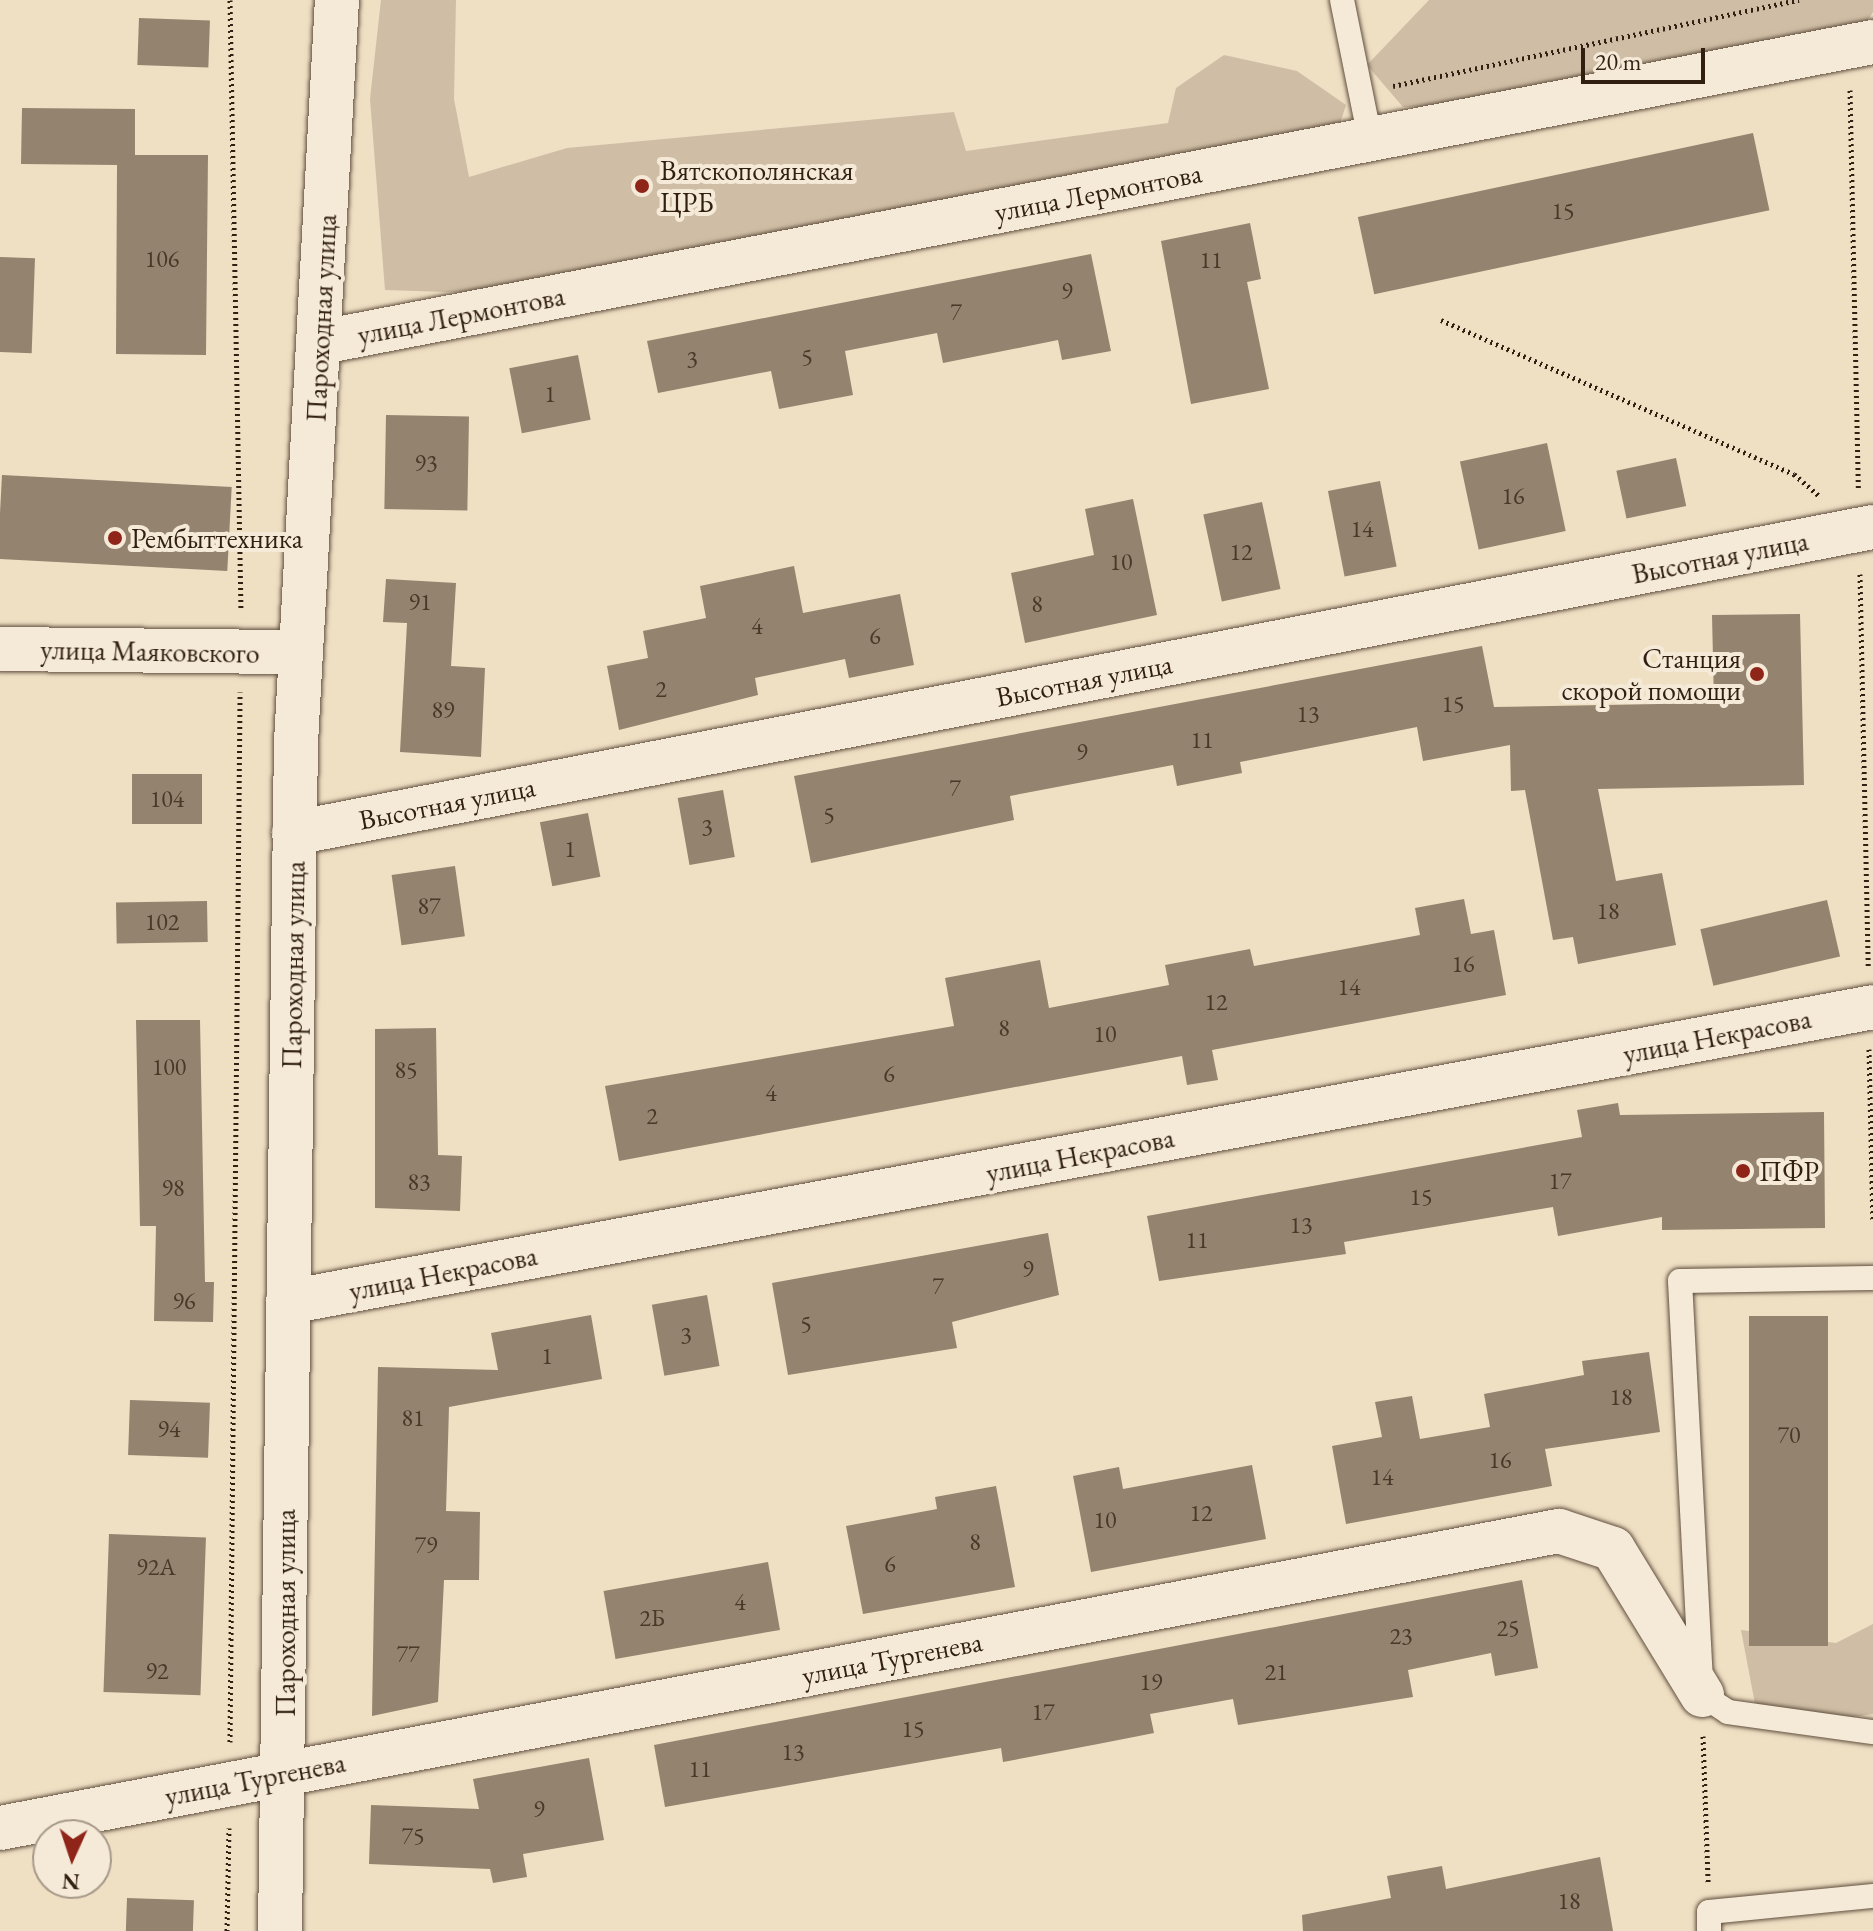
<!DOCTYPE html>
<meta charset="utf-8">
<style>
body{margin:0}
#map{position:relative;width:1873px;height:1931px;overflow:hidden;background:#efdfc3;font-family:"EB Garamond",serif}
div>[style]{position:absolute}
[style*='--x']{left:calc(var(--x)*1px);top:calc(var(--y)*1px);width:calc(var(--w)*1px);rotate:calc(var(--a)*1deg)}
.green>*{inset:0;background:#cfbea5}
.building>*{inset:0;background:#94836e;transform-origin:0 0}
.path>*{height:5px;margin-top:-2.5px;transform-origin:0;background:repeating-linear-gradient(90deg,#311f12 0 2px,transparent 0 6px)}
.roads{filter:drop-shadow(0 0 2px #604f3e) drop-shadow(0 0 2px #604f3e)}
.service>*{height:24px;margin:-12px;padding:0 12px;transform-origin:12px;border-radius:12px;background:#f5ead8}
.minor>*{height:44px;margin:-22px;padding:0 22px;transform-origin:22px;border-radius:22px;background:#f5ead8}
.dots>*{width:22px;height:22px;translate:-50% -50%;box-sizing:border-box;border:4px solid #f5ead8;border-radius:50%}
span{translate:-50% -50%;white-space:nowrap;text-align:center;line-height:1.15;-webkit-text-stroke:8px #f5ead8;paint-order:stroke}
.number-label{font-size:24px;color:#4a3829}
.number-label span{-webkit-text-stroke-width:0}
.poi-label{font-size:28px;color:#311f12}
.left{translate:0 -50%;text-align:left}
.right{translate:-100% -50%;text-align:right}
.street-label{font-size:28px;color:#311f12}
.north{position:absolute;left:32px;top:1819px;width:80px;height:80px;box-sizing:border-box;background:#f5ead8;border:2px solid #a79989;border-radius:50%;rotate:183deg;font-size:22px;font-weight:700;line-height:32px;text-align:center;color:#311f12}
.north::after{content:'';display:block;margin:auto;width:28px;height:36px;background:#8f2418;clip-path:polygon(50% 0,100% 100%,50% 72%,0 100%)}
.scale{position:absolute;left:1581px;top:48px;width:124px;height:36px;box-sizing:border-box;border:4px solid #311f12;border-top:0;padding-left:10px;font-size:24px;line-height:28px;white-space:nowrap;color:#311f12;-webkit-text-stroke:6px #f5ead8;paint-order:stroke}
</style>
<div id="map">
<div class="green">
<div style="clip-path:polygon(381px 0,456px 0,454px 99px,469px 177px,567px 148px,954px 112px,966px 151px,1168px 123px,1176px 88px,1224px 55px,1297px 71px,1346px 105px,1337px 133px,476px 293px,385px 290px,370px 99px)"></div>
<div style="clip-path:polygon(1429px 0,1873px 0,1873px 12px,1859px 35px,1477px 106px,1403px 107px,1367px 65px)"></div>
<div style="clip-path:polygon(1873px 1624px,1873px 1714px,1834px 1720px,1755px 1704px,1741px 1630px,1836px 1643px)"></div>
</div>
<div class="building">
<div style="left:139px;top:18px;width:71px;height:47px;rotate:2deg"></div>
<div style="clip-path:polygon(22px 108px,135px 109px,135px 155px,208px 155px,206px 355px,116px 354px,117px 165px,21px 164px)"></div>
<div style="left:1753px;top:133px;width:79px;height:404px;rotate:78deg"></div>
<div style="clip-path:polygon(1250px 223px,1261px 279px,1247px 282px,1269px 389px,1191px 404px,1161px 241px)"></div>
<div style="clip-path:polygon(1091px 254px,1111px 351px,1062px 360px,1058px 340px,943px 363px,937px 333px,845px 351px,853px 395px,779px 409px,771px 371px,658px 393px,647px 341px)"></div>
<div style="left:0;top:257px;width:35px;height:95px;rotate:2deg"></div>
<div style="left:578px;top:355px;width:66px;height:70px;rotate:79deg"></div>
<div style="left:386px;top:415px;width:83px;height:94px;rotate:1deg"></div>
<div style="left:1547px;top:443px;width:90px;height:89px;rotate:78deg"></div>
<div style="left:1676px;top:458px;width:49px;height:61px;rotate:78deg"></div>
<div style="left:2px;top:475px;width:230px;height:84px;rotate:3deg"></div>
<div style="left:1380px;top:481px;width:87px;height:53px;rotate:79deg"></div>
<div style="clip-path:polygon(1133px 499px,1157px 615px,1025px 643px,1011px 573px,1094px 555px,1085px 509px)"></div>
<div style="left:1262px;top:502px;width:89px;height:60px;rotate:78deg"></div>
<div style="clip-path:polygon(794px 566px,803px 613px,900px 594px,914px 665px,849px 678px,845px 659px,755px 678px,758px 695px,619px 730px,607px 666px,648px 658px,643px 631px,706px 618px,700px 586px)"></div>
<div style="clip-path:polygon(386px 579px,456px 583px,451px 666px,485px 668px,481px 757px,400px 752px,407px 623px,383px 622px)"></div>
<div style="clip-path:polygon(1800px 614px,1804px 785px,1598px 789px,1616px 881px,1662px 873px,1676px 945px,1578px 964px,1573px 937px,1553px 940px,1525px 790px,1511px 791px,1510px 745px,1423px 761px,1417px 727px,1240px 762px,1242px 773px,1177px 786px,1173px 765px,1010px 796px,1014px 820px,811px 863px,794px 776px,1482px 646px,1494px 707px,1714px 703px,1712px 615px)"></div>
<div style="left:132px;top:774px;width:70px;height:50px"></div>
<div style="left:723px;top:790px;width:68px;height:46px;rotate:80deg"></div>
<div style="left:588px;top:813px;width:65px;height:49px;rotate:79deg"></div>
<div style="left:455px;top:866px;width:71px;height:64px;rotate:82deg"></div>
<div style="clip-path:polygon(1464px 899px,1471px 934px,1494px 930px,1506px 995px,1212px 1050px,1218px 1080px,1187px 1085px,1182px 1056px,619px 1161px,605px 1086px,954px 1026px,945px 978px,1040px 960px,1049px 1008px,1169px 985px,1165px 965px,1250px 949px,1254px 966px,1420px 935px,1415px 908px)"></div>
<div style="left:1827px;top:900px;width:58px;height:130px;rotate:77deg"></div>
<div style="left:207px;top:901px;width:41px;height:91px;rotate:89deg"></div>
<div style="clip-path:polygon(136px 1020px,200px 1020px,205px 1282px,214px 1282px,213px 1322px,154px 1321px,156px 1226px,140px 1226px)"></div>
<div style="clip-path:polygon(436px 1028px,438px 1155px,462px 1156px,460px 1211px,375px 1208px,375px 1029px)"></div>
<div style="clip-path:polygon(1618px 1103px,1620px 1115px,1824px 1112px,1825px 1228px,1662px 1230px,1662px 1217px,1558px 1236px,1553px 1207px,1344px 1242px,1346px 1254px,1159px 1281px,1147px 1216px,1582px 1137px,1577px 1110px)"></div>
<div style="clip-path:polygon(1048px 1233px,1059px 1295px,952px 1322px,957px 1348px,788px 1375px,772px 1283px)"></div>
<div style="left:707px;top:1295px;width:72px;height:56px;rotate:80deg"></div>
<div style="clip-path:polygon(591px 1315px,602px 1379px,449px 1407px,446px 1511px,480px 1512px,479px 1580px,444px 1580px,438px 1702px,372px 1716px,378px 1367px,498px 1370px,491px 1333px)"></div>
<div style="left:1749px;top:1316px;width:79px;height:330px"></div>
<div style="clip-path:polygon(1649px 1352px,1660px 1432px,1545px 1449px,1552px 1486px,1346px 1524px,1332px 1446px,1382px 1437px,1375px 1402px,1412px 1396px,1420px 1439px,1490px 1427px,1484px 1394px,1584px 1375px,1582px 1361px)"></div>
<div style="left:130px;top:1400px;width:80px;height:55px;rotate:2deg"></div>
<div style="clip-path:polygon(1252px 1465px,1266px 1539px,1091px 1572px,1073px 1476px,1119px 1467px,1123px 1489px)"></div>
<div style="clip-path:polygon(996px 1486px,1015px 1587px,863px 1614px,846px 1526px,937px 1509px,935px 1497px)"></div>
<div style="left:109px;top:1534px;width:97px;height:158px;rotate:2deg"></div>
<div style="left:768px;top:1562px;width:69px;height:167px;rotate:80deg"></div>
<div style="clip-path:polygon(1522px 1580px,1538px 1668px,1495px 1676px,1491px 1653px,1408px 1670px,1413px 1697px,1238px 1725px,1233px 1699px,1150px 1714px,1154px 1733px,1098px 1744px,1003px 1762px,1001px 1748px,665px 1807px,654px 1745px)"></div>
<div style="clip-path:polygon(589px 1758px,604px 1840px,523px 1854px,527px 1877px,493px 1883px,490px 1869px,369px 1864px,371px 1805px,479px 1809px,473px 1779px)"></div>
<div style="clip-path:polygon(1600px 1857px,1613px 1931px,1303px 1931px,1302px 1915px,1391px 1898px,1387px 1876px,1442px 1866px,1446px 1889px)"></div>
<div style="left:127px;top:1898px;width:67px;height:33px;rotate:2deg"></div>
</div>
<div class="path">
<div style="--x:230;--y:0;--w:610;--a:88.97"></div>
<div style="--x:1393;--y:86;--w:415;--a:-12"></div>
<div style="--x:1850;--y:90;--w:398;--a:88.8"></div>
<div style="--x:1441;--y:320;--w:385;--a:23.6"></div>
<div style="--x:1794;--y:474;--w:33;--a:41"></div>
<div style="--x:1860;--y:574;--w:393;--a:88.8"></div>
<div style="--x:1869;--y:1049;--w:171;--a:88.7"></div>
<div style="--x:1703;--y:1736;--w:146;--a:88"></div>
<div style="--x:230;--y:1742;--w:1050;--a:-89.45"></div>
<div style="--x:227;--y:1931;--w:103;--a:-88.9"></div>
</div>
<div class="roads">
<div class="service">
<div style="--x:1342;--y:0;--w:142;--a:78.6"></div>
<div style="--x:1873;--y:1278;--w:193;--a:179.1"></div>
<div style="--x:1680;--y:1281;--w:415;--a:87"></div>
<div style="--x:1702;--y:1695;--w:31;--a:33"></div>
<div style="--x:1728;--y:1712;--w:146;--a:7.9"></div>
<div style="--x:1709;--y:1931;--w:19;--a:-90"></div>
<div style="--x:1709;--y:1912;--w:165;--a:-5.6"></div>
</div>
<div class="minor">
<div style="--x:322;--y:342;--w:1580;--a:-10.95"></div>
<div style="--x:0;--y:649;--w:299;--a:0.6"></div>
<div style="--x:294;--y:833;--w:1608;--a:-10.97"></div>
<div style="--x:288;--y:1302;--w:1612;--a:-10.54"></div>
<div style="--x:0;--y:1828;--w:1587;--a:-10.79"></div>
<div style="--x:1559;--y:1531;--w:57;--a:18.4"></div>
<div style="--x:1613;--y:1549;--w:171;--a:58.6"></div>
<div style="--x:280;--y:1931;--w:1189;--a:-89.23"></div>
<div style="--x:296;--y:742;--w:743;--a:-86.84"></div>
</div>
</div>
<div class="dots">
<div style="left:642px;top:186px;background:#8f2418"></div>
<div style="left:115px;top:538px;background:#8f2418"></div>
<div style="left:1757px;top:674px;background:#8f2418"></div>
<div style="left:1743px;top:1171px;background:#8f2418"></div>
</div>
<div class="number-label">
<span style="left:1563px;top:211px">15</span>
<span style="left:162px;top:259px">106</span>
<span style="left:1211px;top:260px">11</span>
<span style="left:1067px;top:291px">9</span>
<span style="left:956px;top:312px">7</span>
<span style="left:807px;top:357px">5</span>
<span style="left:692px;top:359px">3</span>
<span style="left:550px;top:394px">1</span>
<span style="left:426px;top:463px">93</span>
<span style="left:1513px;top:496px">16</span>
<span style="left:1362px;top:529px">14</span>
<span style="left:1241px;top:552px">12</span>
<span style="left:1121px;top:562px">10</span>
<span style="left:420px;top:602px">91</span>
<span style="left:1037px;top:604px">8</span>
<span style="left:757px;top:626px">4</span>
<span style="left:875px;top:636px">6</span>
<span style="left:661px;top:689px">2</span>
<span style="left:1453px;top:704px">15</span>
<span style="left:443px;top:710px">89</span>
<span style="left:1308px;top:714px">13</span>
<span style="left:1202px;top:740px">11</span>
<span style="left:1082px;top:752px">9</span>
<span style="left:955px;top:788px">7</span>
<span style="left:167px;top:799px">104</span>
<span style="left:829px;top:815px">5</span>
<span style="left:707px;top:827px">3</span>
<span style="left:570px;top:849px">1</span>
<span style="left:429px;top:906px">87</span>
<span style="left:1608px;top:911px">18</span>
<span style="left:162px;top:922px">102</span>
<span style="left:1463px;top:964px">16</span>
<span style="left:1349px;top:987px">14</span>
<span style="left:1216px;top:1002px">12</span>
<span style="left:1004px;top:1028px">8</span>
<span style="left:1105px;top:1034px">10</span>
<span style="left:169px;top:1067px">100</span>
<span style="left:406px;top:1070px">85</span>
<span style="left:889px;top:1074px">6</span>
<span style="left:771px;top:1093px">4</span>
<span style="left:652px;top:1116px">2</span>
<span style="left:1560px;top:1181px">17</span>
<span style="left:419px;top:1182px">83</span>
<span style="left:173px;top:1188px">98</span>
<span style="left:1421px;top:1197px">15</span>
<span style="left:1301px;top:1225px">13</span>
<span style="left:1197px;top:1240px">11</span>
<span style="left:1028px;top:1269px">9</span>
<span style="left:938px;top:1286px">7</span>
<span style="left:184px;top:1301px">96</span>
<span style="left:806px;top:1324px">5</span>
<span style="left:686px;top:1335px">3</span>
<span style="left:547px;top:1356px">1</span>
<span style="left:1621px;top:1397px">18</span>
<span style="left:413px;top:1418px">81</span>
<span style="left:169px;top:1429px">94</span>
<span style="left:1789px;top:1435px">70</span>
<span style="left:1500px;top:1460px">16</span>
<span style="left:1382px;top:1477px">14</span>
<span style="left:1201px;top:1513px">12</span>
<span style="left:1105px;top:1520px">10</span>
<span style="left:975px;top:1542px">8</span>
<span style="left:426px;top:1545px">79</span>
<span style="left:890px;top:1564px">6</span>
<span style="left:156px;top:1567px">92А</span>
<span style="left:740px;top:1602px">4</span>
<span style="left:652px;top:1618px">2Б</span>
<span style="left:1508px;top:1628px">25</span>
<span style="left:1401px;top:1636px">23</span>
<span style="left:408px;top:1654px">77</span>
<span style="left:157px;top:1671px">92</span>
<span style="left:1276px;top:1672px">21</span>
<span style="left:1151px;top:1682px">19</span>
<span style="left:1043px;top:1712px">17</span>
<span style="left:913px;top:1729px">15</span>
<span style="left:793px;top:1752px">13</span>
<span style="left:700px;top:1769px">11</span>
<span style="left:539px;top:1809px">9</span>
<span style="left:413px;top:1836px">75</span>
<span style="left:1569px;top:1901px">18</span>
</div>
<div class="poi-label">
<span class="left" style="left:660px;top:186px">Вятскополянская<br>ЦРБ</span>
<span class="left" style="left:131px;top:538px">Рембыттехника</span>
<span class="right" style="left:1741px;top:674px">Станция<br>скорой помощи</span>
<span class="left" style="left:1759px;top:1171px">ПФР</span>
</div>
<div class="street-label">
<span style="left:1098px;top:192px;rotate:-11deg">улица Лермонтова</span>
<span style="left:461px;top:315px;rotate:-11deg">улица Лермонтова</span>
<span style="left:321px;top:318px;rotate:-87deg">Пароходная улица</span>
<span style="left:1720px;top:557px;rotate:-11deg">Высотная улица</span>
<span style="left:150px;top:651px;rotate:1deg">улица Маяковского</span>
<span style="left:1084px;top:680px;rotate:-11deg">Высотная улица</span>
<span style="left:447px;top:803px;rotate:-11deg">Высотная улица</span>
<span style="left:293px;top:965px;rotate:-89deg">Пароходная улица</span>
<span style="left:1717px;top:1036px;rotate:-11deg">улица Некрасова</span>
<span style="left:1080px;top:1155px;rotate:-11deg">улица Некрасова</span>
<span style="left:443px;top:1273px;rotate:-11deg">улица Некрасова</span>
<span style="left:285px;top:1613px;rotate:-90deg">Пароходная улица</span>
<span style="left:892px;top:1658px;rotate:-11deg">улица Тургенева</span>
<span style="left:255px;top:1779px;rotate:-11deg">улица Тургенева</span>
</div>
<div class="north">N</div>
<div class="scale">20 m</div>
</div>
